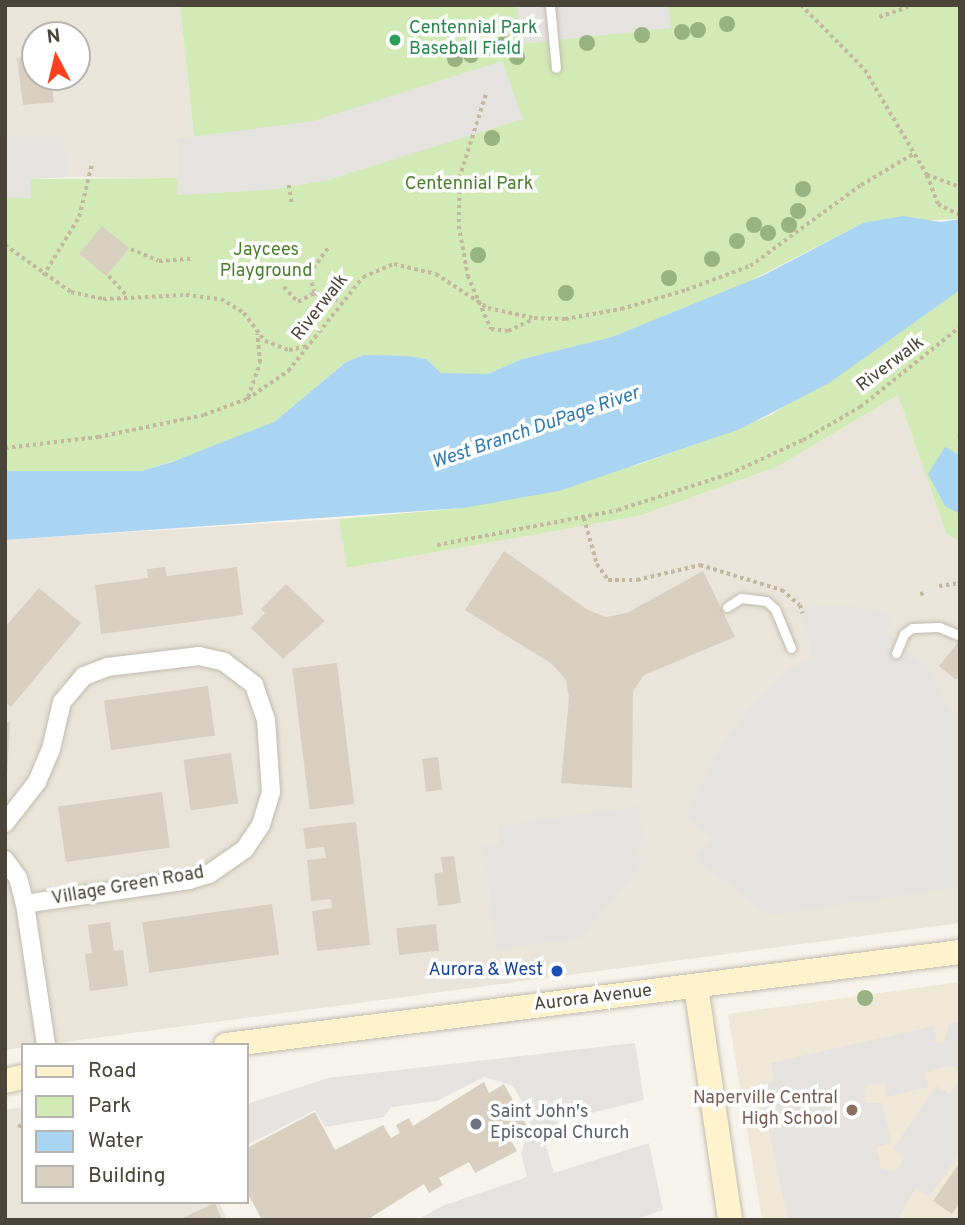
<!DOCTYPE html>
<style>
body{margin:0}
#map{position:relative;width:965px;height:1225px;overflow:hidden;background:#f6f3ec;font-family:Overpass,sans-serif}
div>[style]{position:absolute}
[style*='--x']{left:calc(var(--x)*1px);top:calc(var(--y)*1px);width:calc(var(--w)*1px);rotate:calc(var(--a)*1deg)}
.residential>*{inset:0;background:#eae5da}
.education>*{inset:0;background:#efe8d6}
.green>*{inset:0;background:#d2eab5}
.parking>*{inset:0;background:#e5e3e0}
.water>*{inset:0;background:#a9d4f2}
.building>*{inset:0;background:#d8cfc1;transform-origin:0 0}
.path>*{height:3.5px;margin-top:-1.75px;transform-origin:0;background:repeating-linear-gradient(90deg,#c4b79f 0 3.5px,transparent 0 7px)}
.roads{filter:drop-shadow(0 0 2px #c2bbae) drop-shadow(0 0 2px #c2bbae)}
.lane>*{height:9px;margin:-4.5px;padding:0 4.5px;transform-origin:4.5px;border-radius:4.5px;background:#fff}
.street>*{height:18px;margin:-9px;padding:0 9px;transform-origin:9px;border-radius:9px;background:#fff}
.secondary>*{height:24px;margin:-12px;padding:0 12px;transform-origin:12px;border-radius:12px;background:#fff3cd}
.trees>*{width:16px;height:16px;margin:-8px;border-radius:50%;background:#97b381}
.dots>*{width:19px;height:19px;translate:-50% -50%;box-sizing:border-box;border:4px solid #fff;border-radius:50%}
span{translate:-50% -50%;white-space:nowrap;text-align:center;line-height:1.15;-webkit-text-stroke:7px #fff;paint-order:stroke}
.leisure-label{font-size:18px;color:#27864d}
.left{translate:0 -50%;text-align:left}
.park-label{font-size:18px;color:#4a7f2a}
.street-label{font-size:18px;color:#4b4439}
.transit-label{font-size:18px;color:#164399}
.right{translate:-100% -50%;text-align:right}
.education-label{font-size:18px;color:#785e54}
.worship-label{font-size:18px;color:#5b616d}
.water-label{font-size:19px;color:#2e7ab2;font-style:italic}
.frame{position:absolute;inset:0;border:7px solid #4b4439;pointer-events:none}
.legend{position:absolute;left:21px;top:1043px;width:228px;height:161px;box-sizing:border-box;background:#fff;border:2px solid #b7b4b0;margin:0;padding:9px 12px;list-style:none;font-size:21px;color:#4b4439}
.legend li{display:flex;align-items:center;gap:14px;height:35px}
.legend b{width:35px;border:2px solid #b7b4b0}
.north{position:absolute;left:21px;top:21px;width:70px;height:70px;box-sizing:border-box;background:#fff;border:2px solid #b7b4b0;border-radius:50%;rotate:353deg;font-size:19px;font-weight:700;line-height:28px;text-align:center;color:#4b4439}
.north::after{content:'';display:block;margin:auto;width:24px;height:32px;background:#fc3f1d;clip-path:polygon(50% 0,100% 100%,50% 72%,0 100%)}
</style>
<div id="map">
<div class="residential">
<div style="clip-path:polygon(evenodd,5px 5px,180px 5px,194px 138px,177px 139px,177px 178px,68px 177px,64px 137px,5px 137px,5px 5px,35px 35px,77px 35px,77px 77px,35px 77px,35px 35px)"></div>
<div style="clip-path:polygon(898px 395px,946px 533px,960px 542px,960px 923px,5px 1050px,5px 540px,339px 519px,347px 568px,639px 516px,777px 467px)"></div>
<div style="clip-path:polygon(23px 1107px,23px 1202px,219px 1202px,227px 1220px,5px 1220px,5px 1110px)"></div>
</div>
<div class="education">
<div style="clip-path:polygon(960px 982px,960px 1220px,762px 1220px,728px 1014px)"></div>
</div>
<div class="green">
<div style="clip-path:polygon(180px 5px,960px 5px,960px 219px,863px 223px,732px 290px,612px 337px,522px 359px,488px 374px,458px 376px,440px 373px,426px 359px,364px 355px,346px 362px,274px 422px,213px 449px,141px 471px,5px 471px,5px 198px,31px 198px,31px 179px,177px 178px,177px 139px,194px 137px)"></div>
<div style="clip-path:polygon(960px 290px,960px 542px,946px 533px,898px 395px,777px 467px,639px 516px,347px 568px,339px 519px,463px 508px,637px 465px,710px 439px,771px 415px)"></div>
</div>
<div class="parking">
<div style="clip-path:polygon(517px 5px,668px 5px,671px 28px,521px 44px)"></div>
<div style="clip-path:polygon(502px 61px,523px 119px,328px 180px,270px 190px,177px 195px,177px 139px,313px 121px)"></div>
<div style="clip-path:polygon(5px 137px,64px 137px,68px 177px,31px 179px,31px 198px,5px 198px)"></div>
<div style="clip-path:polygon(829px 605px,871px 608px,892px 617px,886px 633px,926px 665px,949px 711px,960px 713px,960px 887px,769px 915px,695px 859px,712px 837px,686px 818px,712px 760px,746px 711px,787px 670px,812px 657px,802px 609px)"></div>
<div style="clip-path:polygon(640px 806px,643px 845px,633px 852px,645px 861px,581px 938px,497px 949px,483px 846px,499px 844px,498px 826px)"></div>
<div style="clip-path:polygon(evenodd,960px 1022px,960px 1154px,929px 1197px,916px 1188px,897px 1220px,788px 1220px,759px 1085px,774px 1081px,771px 1063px,934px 1026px,936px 1043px,944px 1042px,949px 1024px,960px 1022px,947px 1066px,955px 1067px,959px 1080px,950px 1094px,936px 1086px,893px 1149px,903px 1155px,900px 1167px,894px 1171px,881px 1168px,876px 1147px,891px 1143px,882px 1103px,865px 1103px,865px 1086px,884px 1083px,887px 1097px,928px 1087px,924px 1073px,947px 1066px)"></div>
<div style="clip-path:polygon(635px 1043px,644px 1100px,559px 1121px,546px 1147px,554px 1173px,649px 1143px,663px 1210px,634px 1220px,417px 1220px,442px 1206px,527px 1177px,521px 1154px,532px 1118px,513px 1086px,484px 1077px,437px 1101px,391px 1107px,384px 1117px,325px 1127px,315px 1110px,247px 1145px,247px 1104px,328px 1078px)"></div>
</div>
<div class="water">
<div style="clip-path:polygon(903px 216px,941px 222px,960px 219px,960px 290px,829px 383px,740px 429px,559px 491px,463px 508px,5px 540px,5px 471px,141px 471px,172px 462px,274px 422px,346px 362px,364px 355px,407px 356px,426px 359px,441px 373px,488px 374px,522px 359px,612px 337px,762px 276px,863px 223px)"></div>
<div style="clip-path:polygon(945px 447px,960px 455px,960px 514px,945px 506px,928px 474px)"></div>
</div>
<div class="building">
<div style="clip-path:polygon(35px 56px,35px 77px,51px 77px,54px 102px,23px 105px,17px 58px)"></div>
<div style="left:102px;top:226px;width:35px;height:36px;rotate:39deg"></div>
<div style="clip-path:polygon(504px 551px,588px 610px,606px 617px,627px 613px,703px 571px,735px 637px,644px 675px,633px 691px,632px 788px,561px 783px,569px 698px,566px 680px,552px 664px,465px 610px)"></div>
<div style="clip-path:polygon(165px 567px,167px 576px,237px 567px,243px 615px,101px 634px,95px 585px,148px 578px,147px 569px)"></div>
<div style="clip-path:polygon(286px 584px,325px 621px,283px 659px,251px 628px,265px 613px,261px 609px)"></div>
<div style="clip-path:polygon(39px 588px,81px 623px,11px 707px,5px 702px,5px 627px)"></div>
<div style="clip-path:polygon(960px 640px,960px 679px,955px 679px,939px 666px)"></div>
<div style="left:337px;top:663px;width:142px;height:45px;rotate:83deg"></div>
<div style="left:208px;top:686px;width:50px;height:105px;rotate:82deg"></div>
<div style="clip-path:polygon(5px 722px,10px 722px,7px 776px,5px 776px)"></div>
<div style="left:231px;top:753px;width:51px;height:48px;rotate:82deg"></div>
<div style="left:438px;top:757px;width:33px;height:16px;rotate:83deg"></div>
<div style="left:162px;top:792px;width:56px;height:105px;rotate:82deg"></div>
<div style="clip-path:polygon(356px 822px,370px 945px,317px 951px,312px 911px,332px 908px,331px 899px,311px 901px,307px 860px,326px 858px,324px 847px,306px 849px,303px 828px)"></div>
<div style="clip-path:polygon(454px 856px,461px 903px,438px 906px,434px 874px,443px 872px,441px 857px)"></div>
<div style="left:272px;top:904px;width:51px;height:131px;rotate:82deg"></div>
<div style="clip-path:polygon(110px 922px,114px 951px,123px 950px,128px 986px,90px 991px,85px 954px,92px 953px,88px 925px)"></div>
<div style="left:436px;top:924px;width:27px;height:40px;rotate:84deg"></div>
<div style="clip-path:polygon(484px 1082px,489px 1093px,504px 1084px,528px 1128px,510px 1138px,517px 1151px,475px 1173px,469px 1162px,439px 1178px,443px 1185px,429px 1193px,424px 1184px,367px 1220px,262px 1220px,247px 1192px,247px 1148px,315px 1112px,335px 1150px,383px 1125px,391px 1138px,400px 1133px,396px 1125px,409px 1118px,413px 1126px)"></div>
<div style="clip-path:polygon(960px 1162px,960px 1203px,952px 1214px,933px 1201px)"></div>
<div style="clip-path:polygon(215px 1203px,222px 1220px,178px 1220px)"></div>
</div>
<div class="path">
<div style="--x:801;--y:5;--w:91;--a:45.4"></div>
<div style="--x:865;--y:70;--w:122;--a:59.4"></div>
<div style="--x:927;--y:175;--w:35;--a:20"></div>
<div style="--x:879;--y:17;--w:37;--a:-19"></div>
<div style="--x:486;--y:95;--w:86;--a:107.6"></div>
<div style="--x:460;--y:177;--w:49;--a:91.2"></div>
<div style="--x:459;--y:226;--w:51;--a:79.8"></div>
<div style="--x:468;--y:276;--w:58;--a:66.5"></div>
<div style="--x:491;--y:329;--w:17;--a:7"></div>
<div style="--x:508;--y:331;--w:26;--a:-25"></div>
<div style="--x:927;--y:175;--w:31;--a:69"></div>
<div style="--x:938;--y:204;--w:25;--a:27"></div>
<div style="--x:289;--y:185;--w:20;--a:81"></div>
<div style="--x:5;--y:245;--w:81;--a:35.5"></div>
<div style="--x:71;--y:292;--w:33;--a:12"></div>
<div style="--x:103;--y:299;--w:83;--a:-2.8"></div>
<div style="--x:186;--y:295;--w:35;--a:7"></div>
<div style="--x:221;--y:299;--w:27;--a:31"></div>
<div style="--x:244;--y:313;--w:35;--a:53"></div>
<div style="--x:265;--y:341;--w:26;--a:21"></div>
<div style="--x:289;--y:350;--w:19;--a:-12"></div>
<div style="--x:131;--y:249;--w:30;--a:23"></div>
<div style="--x:159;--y:261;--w:32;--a:-4"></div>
<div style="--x:43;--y:276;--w:69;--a:-58.6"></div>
<div style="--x:79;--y:217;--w:56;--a:-76.5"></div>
<div style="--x:109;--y:276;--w:28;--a:48"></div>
<div style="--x:284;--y:287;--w:21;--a:47"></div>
<div style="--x:298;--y:302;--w:18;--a:-29"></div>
<div style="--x:314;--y:293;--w:27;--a:17"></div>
<div style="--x:314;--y:293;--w:20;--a:-105"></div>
<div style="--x:309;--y:274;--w:32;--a:-54"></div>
<div style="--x:248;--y:397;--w:36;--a:-71"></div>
<div style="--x:260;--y:363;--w:29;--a:-96"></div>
<div style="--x:958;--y:434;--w:2;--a:27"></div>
<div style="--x:5;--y:448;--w:94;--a:-6.7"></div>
<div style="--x:98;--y:437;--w:108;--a:-11.7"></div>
<div style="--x:204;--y:415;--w:46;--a:-20.4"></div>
<div style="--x:247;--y:399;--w:50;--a:-34.3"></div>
<div style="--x:288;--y:371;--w:120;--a:-51.4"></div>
<div style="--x:363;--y:277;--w:34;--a:-23"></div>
<div style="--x:394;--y:264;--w:43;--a:13.4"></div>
<div style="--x:436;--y:274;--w:62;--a:33.2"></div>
<div style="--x:488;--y:308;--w:47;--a:12.3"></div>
<div style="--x:534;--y:318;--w:31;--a:2"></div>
<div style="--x:565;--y:319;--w:57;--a:-10.1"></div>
<div style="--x:621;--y:309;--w:68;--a:-16.3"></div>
<div style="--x:686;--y:290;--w:68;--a:-20.6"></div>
<div style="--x:750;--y:266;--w:137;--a:-36.1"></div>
<div style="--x:861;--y:185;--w:63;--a:-30.7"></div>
<div style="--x:584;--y:518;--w:48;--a:74.2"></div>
<div style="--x:597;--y:564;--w:19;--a:55"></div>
<div style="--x:608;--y:580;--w:29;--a:0"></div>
<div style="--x:637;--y:580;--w:65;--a:-13.4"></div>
<div style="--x:700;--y:565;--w:86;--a:17"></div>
<div style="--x:782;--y:590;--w:23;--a:40"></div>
<div style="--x:800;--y:605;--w:9;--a:72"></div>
<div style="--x:437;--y:545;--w:184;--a:-10.9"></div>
<div style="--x:618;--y:510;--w:117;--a:-18"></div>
<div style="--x:729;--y:474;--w:81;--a:-24.7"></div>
<div style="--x:803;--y:440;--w:66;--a:-30.1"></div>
<div style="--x:860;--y:407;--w:128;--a:-38.7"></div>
<div style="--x:939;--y:586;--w:21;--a:-8"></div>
<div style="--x:920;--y:594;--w:5;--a:-11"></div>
<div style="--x:18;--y:1125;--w:5;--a:22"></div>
</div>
<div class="roads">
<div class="lane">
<div style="--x:550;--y:5;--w:63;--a:84.6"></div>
<div style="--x:727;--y:607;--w:17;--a:-33"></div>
<div style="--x:741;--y:598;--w:25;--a:7"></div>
<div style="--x:766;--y:601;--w:12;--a:42"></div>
<div style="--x:775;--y:609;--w:42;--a:67.7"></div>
<div style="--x:896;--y:653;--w:21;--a:-67"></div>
<div style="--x:904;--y:634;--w:10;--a:-37"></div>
<div style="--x:912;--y:628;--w:27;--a:-2"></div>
<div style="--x:939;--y:627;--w:21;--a:23"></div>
</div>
<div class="street">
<div style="--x:5;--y:823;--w:52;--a:-52"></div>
<div style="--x:37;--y:782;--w:36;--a:-67"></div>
<div style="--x:51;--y:749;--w:48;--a:-76.8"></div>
<div style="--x:62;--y:702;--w:34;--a:-50"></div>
<div style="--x:84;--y:676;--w:25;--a:-21"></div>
<div style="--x:107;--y:667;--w:93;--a:-6.8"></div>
<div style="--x:199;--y:656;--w:26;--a:13"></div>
<div style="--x:224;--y:662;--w:38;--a:37"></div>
<div style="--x:254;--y:685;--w:37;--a:71"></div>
<div style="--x:266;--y:720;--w:72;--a:86"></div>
<div style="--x:271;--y:792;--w:34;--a:107"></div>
<div style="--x:261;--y:825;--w:29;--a:124"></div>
<div style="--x:245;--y:849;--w:44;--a:145.2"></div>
<div style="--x:209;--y:874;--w:21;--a:163"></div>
<div style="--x:189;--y:880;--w:166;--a:171.7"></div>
<div style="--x:5;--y:860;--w:22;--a:54"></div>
<div style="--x:18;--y:878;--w:27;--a:75"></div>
<div style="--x:25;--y:904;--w:143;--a:81.5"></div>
</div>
<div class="secondary">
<div style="--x:696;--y:986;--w:236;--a:81.7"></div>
<div style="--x:226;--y:1045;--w:740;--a:-7.22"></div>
<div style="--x:5;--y:1081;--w:18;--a:-13"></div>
</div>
</div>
<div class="trees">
<div style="left:727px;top:24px"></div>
<div style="left:698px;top:30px"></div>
<div style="left:682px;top:32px"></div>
<div style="left:642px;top:35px"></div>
<div style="left:505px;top:43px"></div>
<div style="left:587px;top:43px"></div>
<div style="left:471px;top:55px"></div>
<div style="left:517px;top:57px"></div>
<div style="left:455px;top:59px"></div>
<div style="left:492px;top:138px"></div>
<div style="left:803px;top:189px"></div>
<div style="left:798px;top:211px"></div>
<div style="left:754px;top:225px"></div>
<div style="left:789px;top:225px"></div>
<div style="left:768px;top:233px"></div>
<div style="left:737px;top:241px"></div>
<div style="left:478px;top:255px"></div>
<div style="left:712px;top:259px"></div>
<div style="left:669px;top:278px"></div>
<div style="left:566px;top:293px"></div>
<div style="left:865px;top:998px"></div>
</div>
<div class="dots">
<div style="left:395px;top:40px;background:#2e9e5b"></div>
<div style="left:557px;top:971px;background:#1a4fb4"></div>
<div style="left:852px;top:1110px;background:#8d6e63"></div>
<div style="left:476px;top:1124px;background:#6b7280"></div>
</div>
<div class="leisure-label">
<span class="left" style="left:409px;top:40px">Centennial Park<br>Baseball Field</span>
</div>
<div class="park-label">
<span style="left:469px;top:185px">Centennial Park</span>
<span style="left:266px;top:262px">Jaycees<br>Playground</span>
</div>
<div class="street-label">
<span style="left:321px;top:308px;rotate:-52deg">Riverwalk</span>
<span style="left:891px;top:365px;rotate:-37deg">Riverwalk</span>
<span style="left:128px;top:887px;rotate:-10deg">Village Green Road</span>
<span style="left:593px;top:999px;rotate:-7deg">Aurora Avenue</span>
</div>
<div class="transit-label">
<span class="right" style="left:543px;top:971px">Aurora &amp; West</span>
</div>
<div class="education-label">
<span class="right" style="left:838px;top:1110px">Naperville Central<br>High School</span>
</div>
<div class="worship-label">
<span class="left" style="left:490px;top:1124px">Saint John's<br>Episcopal Church</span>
</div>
<div class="water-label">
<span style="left:536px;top:429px;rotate:-19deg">West Branch DuPage River</span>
</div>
<div class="frame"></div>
<ul class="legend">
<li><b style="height:9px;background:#fff3cd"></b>Road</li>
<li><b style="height:19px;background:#d2eab5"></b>Park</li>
<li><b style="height:19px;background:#a9d4f2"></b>Water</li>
<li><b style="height:19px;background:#d8cfc1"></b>Building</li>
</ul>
<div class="north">N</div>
</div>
